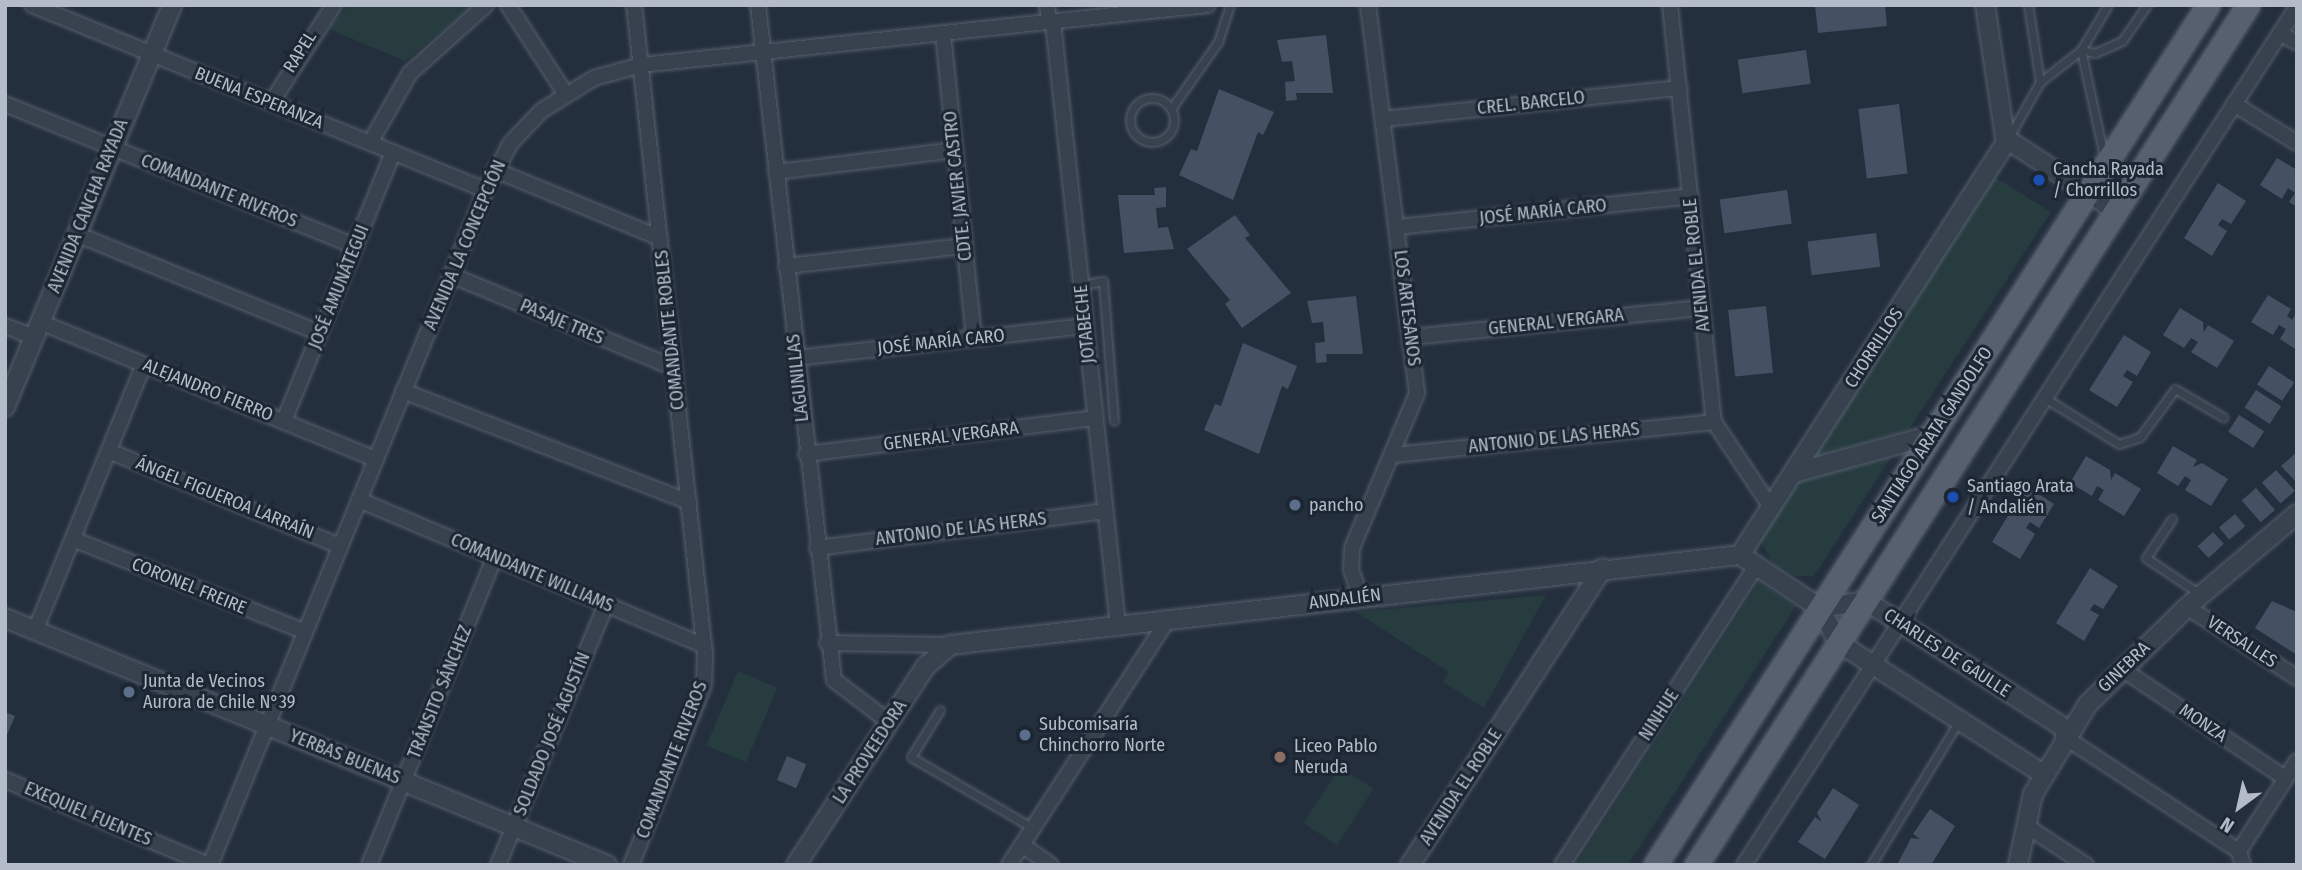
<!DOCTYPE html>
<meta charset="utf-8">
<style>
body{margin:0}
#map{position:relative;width:2302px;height:870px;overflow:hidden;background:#242f3e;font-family:"Fira Sans Condensed",sans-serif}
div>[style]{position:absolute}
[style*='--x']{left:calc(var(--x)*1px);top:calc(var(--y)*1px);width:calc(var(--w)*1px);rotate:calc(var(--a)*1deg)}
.green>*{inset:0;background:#263c3f;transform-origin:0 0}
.building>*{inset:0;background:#455162;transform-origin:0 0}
.roads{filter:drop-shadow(0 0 2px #565f6c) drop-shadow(0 0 2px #565f6c)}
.service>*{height:7px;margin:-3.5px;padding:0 3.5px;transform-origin:3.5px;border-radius:3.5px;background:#38414e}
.service>.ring{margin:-3.5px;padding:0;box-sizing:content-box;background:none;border:7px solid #38414e;border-radius:50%}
.minor>*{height:14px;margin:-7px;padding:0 7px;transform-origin:7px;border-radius:7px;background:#38414e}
.tertiary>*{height:18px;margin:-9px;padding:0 9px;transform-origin:9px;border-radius:9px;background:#38414e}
.primary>*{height:23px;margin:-11.5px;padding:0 11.5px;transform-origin:11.5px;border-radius:11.5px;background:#56606e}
.dots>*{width:19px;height:19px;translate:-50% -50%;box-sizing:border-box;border:4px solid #1d2633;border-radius:50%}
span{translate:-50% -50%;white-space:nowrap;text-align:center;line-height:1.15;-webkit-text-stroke:6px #1d2633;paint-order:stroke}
.street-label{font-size:18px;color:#b4bcc9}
.poi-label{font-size:18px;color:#b4bcc9}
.left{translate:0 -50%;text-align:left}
.frame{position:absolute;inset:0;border:7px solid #b4bcc9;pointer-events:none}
.north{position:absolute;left:2204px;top:772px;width:70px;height:70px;-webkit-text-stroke:5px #1d2633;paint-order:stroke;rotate:213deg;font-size:19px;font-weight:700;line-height:28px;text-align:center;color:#b4bcc9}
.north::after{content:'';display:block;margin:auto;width:24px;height:32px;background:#b4bcc9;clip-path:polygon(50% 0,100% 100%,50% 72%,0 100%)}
</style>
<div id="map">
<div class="green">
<div style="clip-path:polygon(348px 5px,474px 5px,405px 61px,329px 29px)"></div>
<div style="clip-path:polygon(1995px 177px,2051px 212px,1909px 429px,1811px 458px)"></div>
<div style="clip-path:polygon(1891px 457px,1814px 576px,1795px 576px,1774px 564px,1759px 540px,1796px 482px)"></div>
<div style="left:1759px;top:582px;width:44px;height:338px;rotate:33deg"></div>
<div style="clip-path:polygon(1546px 595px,1484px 708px,1443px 682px,1449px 672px,1356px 612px)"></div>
<div style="left:738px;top:671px;width:43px;height:81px;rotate:23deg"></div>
<div style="left:1340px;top:767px;width:40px;height:67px;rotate:33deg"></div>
</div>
<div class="building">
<div style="clip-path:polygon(1815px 5px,1885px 5px,1887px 26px,1818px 33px)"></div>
<div style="clip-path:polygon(1326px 35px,1333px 93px,1296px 93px,1297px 100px,1286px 101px,1285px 82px,1295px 81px,1292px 61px,1282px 62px,1277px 40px)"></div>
<div style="left:1806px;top:50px;width:34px;height:69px;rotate:82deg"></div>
<div style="clip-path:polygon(1219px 89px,1274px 112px,1263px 135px,1258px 132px,1233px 200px,1179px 175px,1191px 149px,1197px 151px)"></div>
<div style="left:1899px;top:104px;width:70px;height:41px;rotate:83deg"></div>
<div style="clip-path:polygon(2277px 158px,2297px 170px,2297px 207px,2289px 202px,2295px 193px,2288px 188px,2282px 199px,2260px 185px)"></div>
<div style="clip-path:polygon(2218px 183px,2246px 201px,2231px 224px,2222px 219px,2218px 225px,2227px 231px,2212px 256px,2184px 238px)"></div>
<div style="clip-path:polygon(1166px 187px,1166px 207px,1156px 208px,1158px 228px,1168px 227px,1174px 249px,1124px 253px,1118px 195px,1155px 195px,1154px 188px)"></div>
<div style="left:1787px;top:190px;width:34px;height:68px;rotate:82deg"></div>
<div style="clip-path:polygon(1235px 215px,1250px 235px,1245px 238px,1291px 293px,1242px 328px,1225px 304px,1230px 300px,1187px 249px)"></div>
<div style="left:1876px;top:233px;width:34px;height:69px;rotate:83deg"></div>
<div style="clip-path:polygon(2268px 295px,2291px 309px,2287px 316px,2292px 320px,2297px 312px,2297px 350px,2280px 339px,2286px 329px,2279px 325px,2273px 335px,2251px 322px)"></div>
<div style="clip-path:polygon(1356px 296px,1363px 354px,1326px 354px,1327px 362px,1316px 363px,1315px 343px,1325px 342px,1323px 322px,1312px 323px,1307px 301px)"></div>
<div style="left:1766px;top:306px;width:67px;height:38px;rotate:84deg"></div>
<div style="clip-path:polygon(2180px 308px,2203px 322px,2204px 332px,2208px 325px,2234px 341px,2217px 368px,2191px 352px,2198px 342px,2191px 338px,2184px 348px,2163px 335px)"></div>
<div style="clip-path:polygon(2124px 335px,2151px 352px,2137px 376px,2127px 370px,2123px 376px,2133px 382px,2117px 407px,2089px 390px)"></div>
<div style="clip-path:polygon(1243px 343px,1297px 366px,1288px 389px,1282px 386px,1259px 454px,1204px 430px,1215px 404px,1221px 406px)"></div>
<div style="left:2269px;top:366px;width:30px;height:22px;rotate:33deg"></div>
<div style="left:2256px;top:390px;width:30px;height:21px;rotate:33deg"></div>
<div style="left:2239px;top:415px;width:30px;height:20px;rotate:33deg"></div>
<div style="clip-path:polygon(2173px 446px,2197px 460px,2193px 467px,2202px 463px,2228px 479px,2211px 506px,2185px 490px,2191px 480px,2185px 476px,2178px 486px,2157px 473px)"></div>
<div style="clip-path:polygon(2297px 452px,2297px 483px,2281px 466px)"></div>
<div style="clip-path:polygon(2086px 456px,2110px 470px,2111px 480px,2115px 473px,2141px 489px,2124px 516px,2098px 500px,2104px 490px,2097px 486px,2092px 496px,2070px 483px)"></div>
<div style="left:2276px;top:470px;width:28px;height:19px;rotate:48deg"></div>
<div style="clip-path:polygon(2026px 486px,2054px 504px,2039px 528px,2030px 522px,2026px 528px,2035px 534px,2020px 559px,1992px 542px)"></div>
<div style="left:2256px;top:488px;width:29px;height:19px;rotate:49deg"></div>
<div style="left:2235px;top:514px;width:16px;height:21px;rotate:50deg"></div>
<div style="left:2213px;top:532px;width:16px;height:21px;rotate:47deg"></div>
<div style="clip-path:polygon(2090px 568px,2118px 586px,2103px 609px,2094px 604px,2090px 610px,2099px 615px,2084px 641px,2056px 623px)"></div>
<div style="clip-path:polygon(2272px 601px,2297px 612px,2297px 655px,2255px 628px)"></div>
<div style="clip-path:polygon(5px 712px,15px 716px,5px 739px)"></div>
<div style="left:787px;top:756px;width:21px;height:26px;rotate:23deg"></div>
<div style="clip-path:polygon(1833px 788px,1859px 805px,1825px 859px,1798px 842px,1815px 817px,1822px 822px,1817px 813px)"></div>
<div style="clip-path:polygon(1930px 809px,1955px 826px,1931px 865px,1897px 865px,1911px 838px,1920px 839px,1913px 834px)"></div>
</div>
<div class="roads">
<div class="service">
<div style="--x:2028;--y:5;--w:78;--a:81.1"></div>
<div style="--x:2081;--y:50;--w:108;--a:77.8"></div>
<div style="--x:2081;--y:50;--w:14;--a:12"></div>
<div style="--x:2095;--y:53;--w:30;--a:-24"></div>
<div style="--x:2122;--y:41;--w:44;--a:-55.2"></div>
<div class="ring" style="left:1130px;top:98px;width:37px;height:37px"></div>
<div style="--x:1171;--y:109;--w:82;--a:-55"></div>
<div style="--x:1218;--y:42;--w:39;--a:-72"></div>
<div style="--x:2009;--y:137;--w:63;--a:-60.6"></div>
<div style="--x:2040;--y:82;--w:52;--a:-38"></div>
<div style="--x:2081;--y:50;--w:52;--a:-59"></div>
<div style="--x:1082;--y:285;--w:21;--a:-11"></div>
<div style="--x:1103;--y:281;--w:140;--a:85.5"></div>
<div style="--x:2045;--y:398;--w:87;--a:31.9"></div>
<div style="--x:2119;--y:444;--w:22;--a:-18"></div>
<div style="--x:2140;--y:437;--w:59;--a:-53.9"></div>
<div style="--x:2175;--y:389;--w:56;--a:30.3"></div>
<div style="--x:2172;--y:519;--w:47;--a:123.7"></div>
<div style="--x:2146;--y:558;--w:65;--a:33.7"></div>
<div style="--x:940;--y:710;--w:55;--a:121.7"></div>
<div style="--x:911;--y:757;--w:141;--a:30.2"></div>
<div style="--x:1871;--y:865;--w:169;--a:-58.6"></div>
</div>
<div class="minor">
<div style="--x:32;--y:5;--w:490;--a:22.2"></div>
<div style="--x:508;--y:5;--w:105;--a:57.1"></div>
<div style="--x:758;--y:5;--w:679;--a:83.58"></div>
<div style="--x:834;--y:680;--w:69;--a:37.4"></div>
<div style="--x:1047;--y:5;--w:17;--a:83"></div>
<div style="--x:1670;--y:5;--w:419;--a:84"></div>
<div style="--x:1714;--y:422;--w:102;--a:56.2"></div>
<div style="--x:1053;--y:22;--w:607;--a:83.86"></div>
<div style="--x:943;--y:33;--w:307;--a:84.2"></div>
<div style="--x:2280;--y:33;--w:20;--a:30"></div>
<div style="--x:271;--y:103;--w:117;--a:-57.3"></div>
<div style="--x:5;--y:104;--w:378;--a:22.1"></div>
<div style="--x:2234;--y:104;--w:74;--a:31.8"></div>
<div style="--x:1383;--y:119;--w:298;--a:-6"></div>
<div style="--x:370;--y:143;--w:81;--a:-60.3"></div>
<div style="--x:410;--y:73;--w:102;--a:-41.8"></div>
<div style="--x:495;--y:170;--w:178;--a:22.4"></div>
<div style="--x:776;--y:172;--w:180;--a:-7"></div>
<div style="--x:1397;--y:227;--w:295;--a:-6"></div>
<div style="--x:76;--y:234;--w:263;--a:22.1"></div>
<div style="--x:786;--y:266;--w:179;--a:-6.4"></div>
<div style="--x:451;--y:275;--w:242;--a:22.6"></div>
<div style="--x:40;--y:322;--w:363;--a:22.2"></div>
<div style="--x:5;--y:326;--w:31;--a:21"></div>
<div style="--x:1411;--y:337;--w:292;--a:-5.7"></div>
<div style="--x:796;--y:358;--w:291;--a:-6.3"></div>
<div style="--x:403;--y:391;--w:307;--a:21.2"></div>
<div style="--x:284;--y:421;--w:289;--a:-67.9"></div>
<div style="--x:109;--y:451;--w:250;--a:22.4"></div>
<div style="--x:806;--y:454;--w:291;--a:-7.1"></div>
<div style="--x:1394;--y:455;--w:322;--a:-5.9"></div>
<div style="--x:359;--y:500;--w:375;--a:22.9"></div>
<div style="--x:73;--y:539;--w:250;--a:21.8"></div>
<div style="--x:817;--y:548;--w:290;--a:-7.3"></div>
<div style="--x:1361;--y:597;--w:29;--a:-110"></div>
<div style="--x:1351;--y:570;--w:22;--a:-87"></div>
<div style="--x:1352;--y:548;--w:168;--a:-67.2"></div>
<div style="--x:1417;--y:393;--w:391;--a:-97.2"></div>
<div style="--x:2187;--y:607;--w:131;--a:32.8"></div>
<div style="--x:35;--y:631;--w:288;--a:-67.8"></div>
<div style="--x:827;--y:643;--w:123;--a:0.9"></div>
<div style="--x:2122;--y:669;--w:196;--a:33.8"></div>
<div style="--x:2063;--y:736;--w:210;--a:33.2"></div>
<div style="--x:2239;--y:851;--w:15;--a:74"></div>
<div style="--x:5;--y:780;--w:221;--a:22.6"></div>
<div style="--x:2025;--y:825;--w:73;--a:33.3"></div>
<div style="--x:1022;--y:845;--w:35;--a:35"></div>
<div style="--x:2239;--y:851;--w:107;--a:-57.2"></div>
<div style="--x:210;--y:865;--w:729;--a:-67.76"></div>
<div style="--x:486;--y:190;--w:52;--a:-62.4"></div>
<div style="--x:510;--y:144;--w:45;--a:-46.8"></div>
<div style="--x:541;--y:111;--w:62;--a:-31.9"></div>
<div style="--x:594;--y:78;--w:49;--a:-15.5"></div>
<div style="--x:641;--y:65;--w:570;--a:-6.04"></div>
<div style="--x:369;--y:865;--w:333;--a:-67.8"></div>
<div style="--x:498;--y:865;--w:282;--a:-67.5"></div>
<div style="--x:631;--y:865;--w:194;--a:-67.9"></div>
<div style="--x:704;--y:685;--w:31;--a:-88"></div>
<div style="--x:705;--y:654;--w:653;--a:-96.24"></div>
<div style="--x:1009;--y:865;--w:289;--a:-57.1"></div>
<div style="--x:1562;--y:865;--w:356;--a:-57"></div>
<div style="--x:1744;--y:865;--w:1021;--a:-57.2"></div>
</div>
<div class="tertiary">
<div style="--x:1985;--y:5;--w:134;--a:81.4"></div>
<div style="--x:2005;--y:138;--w:133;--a:33.3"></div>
<div style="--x:5;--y:407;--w:435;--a:-67.4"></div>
<div style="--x:1794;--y:473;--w:143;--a:-15.4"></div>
<div style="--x:1740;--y:555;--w:493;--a:-57.2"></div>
<div style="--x:1740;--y:555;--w:96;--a:33.5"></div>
<div style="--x:1820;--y:608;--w:40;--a:62"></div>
<div style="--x:1839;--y:643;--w:242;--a:32.7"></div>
<div style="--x:1820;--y:608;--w:47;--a:-8.7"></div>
<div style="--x:1866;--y:601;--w:240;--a:32.6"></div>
<div style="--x:5;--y:618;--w:651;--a:22.31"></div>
<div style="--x:796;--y:865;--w:236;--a:-56.9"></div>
<div style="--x:925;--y:667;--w:33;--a:-41"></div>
<div style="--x:950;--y:645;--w:795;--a:-6.5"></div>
<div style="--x:1410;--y:865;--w:354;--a:-57"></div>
<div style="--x:2018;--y:865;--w:73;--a:-78.1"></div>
<div style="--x:2033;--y:794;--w:105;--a:-58.6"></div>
<div style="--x:2088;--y:704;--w:139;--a:-44.4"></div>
<div style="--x:2187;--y:607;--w:144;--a:-40.2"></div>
</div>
<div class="primary">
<div style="--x:1655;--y:865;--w:1022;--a:-57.26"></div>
<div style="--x:1696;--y:865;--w:1022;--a:-57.31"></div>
</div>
</div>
<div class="dots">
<div style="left:2039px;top:180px;background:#1a4fb4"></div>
<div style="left:1953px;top:497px;background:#1a4fb4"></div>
<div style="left:1295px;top:505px;background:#5c6f8a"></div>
<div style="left:129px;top:692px;background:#5c6f8a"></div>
<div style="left:1025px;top:735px;background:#5c6f8a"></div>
<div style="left:1280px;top:757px;background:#8d6e63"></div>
</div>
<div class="street-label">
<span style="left:300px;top:52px;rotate:-58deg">RAPEL</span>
<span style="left:259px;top:98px;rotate:22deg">BUENA ESPERANZA</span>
<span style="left:1531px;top:103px;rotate:-6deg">CREL. BARCELO</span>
<span style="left:958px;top:186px;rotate:-96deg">CDTE. JAVIER CASTRO</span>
<span style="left:219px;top:191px;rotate:22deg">COMANDANTE RIVEROS</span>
<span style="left:88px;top:206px;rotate:-68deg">AVENIDA CANCHA RAYADA</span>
<span style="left:1543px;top:212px;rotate:-6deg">JOSÉ MARÍA CARO</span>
<span style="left:465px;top:245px;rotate:-67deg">AVENIDA LA CONCEPCIÓN</span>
<span style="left:1697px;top:265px;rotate:-96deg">AVENIDA EL ROBLE</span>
<span style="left:339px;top:287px;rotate:-68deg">JOSÉ AMUNÁTEGUI</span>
<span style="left:1407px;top:308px;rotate:83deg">LOS ARTESANOS</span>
<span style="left:562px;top:322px;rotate:23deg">PASAJE TRES</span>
<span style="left:1556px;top:322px;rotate:-6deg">GENERAL VERGARA</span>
<span style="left:1085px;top:324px;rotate:-96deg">JOTABECHE</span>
<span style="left:670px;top:330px;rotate:-96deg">COMANDANTE ROBLES</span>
<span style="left:941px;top:342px;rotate:-6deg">JOSÉ MARÍA CARO</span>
<span style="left:1874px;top:348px;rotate:-57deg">CHORRILLOS</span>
<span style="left:798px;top:378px;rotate:-96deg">LAGUNILLAS</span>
<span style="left:208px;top:390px;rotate:22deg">ALEJANDRO FIERRO</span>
<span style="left:1932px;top:435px;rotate:-57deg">SANTIAGO ARATA GANDOLFO</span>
<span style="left:951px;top:436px;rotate:-7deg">GENERAL VERGARA</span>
<span style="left:1554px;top:438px;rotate:-6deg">ANTONIO DE LAS HERAS</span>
<span style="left:225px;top:498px;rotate:22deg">ÁNGEL FIGUEROA LARRAÍN</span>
<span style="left:961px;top:529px;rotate:-7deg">ANTONIO DE LAS HERAS</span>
<span style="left:532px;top:573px;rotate:23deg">COMANDANTE WILLIAMS</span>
<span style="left:189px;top:586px;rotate:22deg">CORONEL FREIRE</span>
<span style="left:1345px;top:599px;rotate:-7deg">ANDALIÉN</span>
<span style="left:2242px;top:642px;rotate:33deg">VERSALLES</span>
<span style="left:1947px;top:653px;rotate:33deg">CHARLES DE GAULLE</span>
<span style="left:2124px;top:667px;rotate:-44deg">GINEBRA</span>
<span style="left:440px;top:692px;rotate:-68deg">TRÁNSITO SÁNCHEZ</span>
<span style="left:1659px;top:715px;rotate:-57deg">NINHUE</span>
<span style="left:2203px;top:723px;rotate:34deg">MONZA</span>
<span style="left:552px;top:734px;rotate:-68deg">SOLDADO JOSÉ AGUSTÍN</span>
<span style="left:870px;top:752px;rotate:-57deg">LA PROVEEDORA</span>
<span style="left:345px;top:757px;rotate:22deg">YERBAS BUENAS</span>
<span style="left:672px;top:760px;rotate:-69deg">COMANDANTE RIVEROS</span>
<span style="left:1461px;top:787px;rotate:-57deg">AVENIDA EL ROBLE</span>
<span style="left:88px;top:814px;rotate:23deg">EXEQUIEL FUENTES</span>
</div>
<div class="poi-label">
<span class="left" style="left:2053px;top:180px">Cancha Rayada<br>/ Chorrillos</span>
<span class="left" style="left:1967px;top:497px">Santiago Arata<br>/ Andalién</span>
<span class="left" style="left:1309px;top:505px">pancho</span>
<span class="left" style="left:143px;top:692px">Junta de Vecinos<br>Aurora de Chile N°39</span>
<span class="left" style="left:1039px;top:735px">Subcomisaría<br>Chinchorro Norte</span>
<span class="left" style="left:1294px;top:757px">Liceo Pablo<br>Neruda</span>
</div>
<div class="frame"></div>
<div class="north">N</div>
</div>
